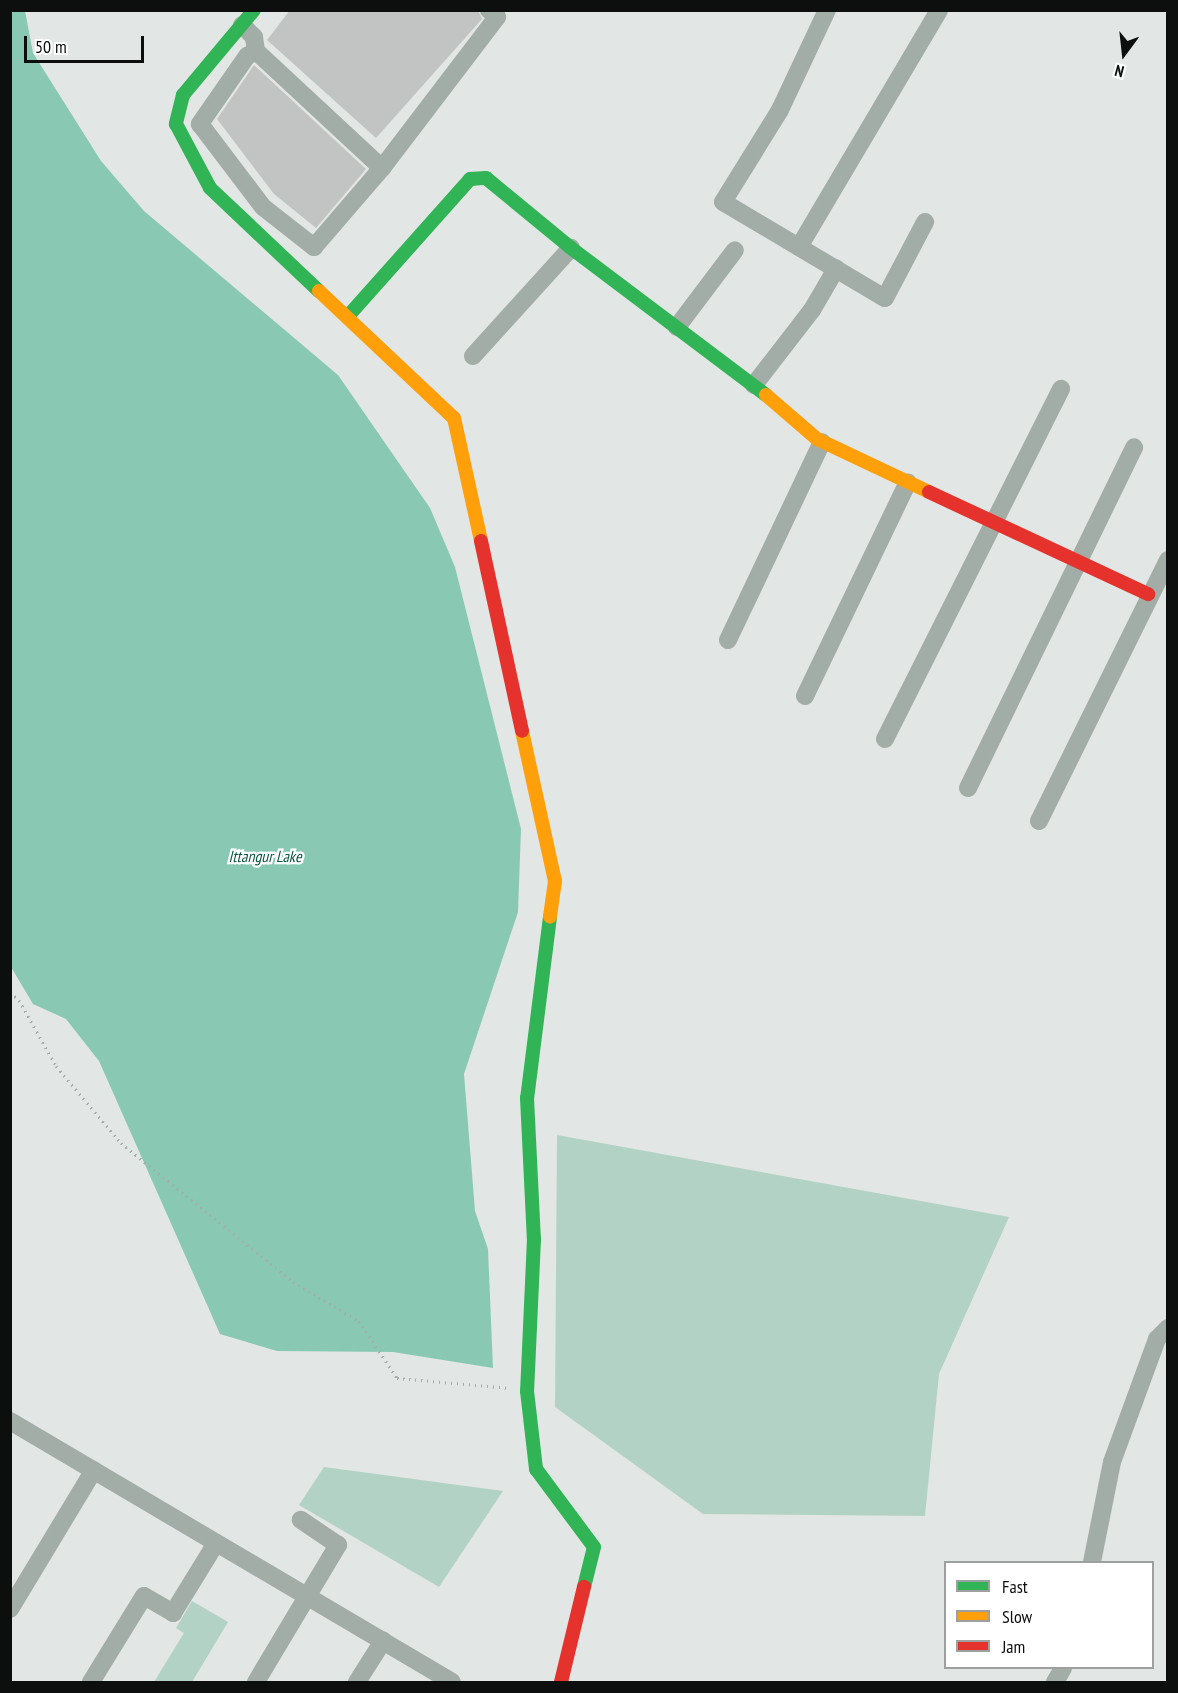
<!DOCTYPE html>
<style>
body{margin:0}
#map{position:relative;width:1178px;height:1693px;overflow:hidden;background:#e2e6e4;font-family:"PT Sans Narrow",sans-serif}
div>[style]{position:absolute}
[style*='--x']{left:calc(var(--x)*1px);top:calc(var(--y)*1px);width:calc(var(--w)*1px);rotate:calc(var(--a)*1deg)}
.green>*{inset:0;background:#b3d2c6}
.water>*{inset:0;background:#89c9b3}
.building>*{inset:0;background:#c1c4c3}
.path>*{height:3px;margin-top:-1.5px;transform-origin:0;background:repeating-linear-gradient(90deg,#a6ada9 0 1.5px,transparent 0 6px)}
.street>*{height:18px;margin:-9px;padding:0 9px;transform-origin:9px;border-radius:9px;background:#a3ada8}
.fast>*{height:14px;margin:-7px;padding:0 7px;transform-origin:7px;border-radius:7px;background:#30b455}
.slow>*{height:14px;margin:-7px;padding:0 7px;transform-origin:7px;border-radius:7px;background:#ff9f0a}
.jam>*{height:14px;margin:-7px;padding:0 7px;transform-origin:7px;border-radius:7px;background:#e5322d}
span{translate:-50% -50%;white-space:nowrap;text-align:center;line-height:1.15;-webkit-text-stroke:4.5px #fff;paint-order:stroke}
.water-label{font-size:16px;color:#0c5742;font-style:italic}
.frame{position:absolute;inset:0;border:12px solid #0c0f0e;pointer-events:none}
.legend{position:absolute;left:944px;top:1561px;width:210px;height:108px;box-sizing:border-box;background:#fff;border:2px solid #9e9f9f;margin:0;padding:8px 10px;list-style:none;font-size:18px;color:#0c0f0e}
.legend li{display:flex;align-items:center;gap:12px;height:30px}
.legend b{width:30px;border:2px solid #9e9f9f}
.north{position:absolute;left:1094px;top:24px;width:60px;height:60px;-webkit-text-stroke:4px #fff;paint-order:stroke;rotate:195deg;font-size:16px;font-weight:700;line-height:24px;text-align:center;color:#0c0f0e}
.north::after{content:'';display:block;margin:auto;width:21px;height:27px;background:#0c0f0e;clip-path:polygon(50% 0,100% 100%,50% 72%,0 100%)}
.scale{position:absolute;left:24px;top:36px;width:120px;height:27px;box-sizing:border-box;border:3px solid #0c0f0e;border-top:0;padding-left:8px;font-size:18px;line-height:21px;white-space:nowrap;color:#0c0f0e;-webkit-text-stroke:4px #fff;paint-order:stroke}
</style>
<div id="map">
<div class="green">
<div style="clip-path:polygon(557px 1135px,1009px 1217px,939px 1374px,925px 1516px,703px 1514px,555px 1407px)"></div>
<div style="clip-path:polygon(324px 1467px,503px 1491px,439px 1587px,299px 1505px)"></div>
<div style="clip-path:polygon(192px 1601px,228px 1622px,192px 1682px,154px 1682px,184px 1633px,176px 1628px)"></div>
</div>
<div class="water">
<div style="clip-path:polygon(25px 11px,33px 53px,101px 161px,144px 211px,338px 375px,430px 508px,455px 567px,521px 829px,518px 912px,464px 1074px,475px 1211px,488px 1249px,493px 1368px,393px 1352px,277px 1351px,220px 1334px,99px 1061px,66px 1019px,33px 1004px,11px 967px,10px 11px)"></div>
</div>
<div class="building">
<div style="clip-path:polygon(290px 10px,478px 10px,482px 19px,376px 138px,267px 40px)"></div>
<div style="clip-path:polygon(254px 65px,366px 169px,316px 228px,274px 194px,217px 119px)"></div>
</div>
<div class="path">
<div style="--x:10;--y:992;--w:12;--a:42"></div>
<div style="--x:19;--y:1000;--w:76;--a:60.7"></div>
<div style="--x:56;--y:1066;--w:101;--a:49.8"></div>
<div style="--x:121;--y:1143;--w:221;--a:38.9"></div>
<div style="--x:293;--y:1282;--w:77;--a:30.6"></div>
<div style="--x:359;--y:1321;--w:69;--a:56.3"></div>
<div style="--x:397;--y:1378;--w:111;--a:5.1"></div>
</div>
<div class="street">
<div style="--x:827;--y:10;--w:110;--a:115.2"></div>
<div style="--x:780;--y:110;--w:108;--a:121.8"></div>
<div style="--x:723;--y:202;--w:188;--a:30.7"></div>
<div style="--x:885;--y:298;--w:86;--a:-62.2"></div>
<div style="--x:242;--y:25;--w:17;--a:45"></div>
<div style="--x:254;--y:37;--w:14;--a:82"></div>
<div style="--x:256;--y:51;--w:172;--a:42.9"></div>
<div style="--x:256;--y:51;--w:10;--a:151"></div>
<div style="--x:247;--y:56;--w:83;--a:124.7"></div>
<div style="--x:200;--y:124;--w:104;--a:52.8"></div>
<div style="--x:263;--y:207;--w:65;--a:38.1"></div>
<div style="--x:314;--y:247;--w:104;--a:-49.3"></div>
<div style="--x:382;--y:168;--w:190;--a:-52.7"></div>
<div style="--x:497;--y:17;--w:11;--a:-139"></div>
<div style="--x:799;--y:247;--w:275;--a:-59.4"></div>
<div style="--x:677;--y:327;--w:96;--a:-53"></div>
<div style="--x:473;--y:356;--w:146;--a:-47.8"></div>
<div style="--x:754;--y:385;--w:95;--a:-52.3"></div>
<div style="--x:812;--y:310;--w:48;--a:-59.7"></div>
<div style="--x:728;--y:640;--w:219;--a:-64.6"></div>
<div style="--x:805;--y:696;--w:237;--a:-64.3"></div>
<div style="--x:885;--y:739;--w:392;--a:-63.3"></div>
<div style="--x:968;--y:788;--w:379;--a:-64"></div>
<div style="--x:1039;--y:821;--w:291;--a:-63.7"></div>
<div style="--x:10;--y:1421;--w:513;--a:30.56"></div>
<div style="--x:1092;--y:1562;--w:102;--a:-78.7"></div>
<div style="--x:1112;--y:1462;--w:131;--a:-69.9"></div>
<div style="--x:1157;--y:1339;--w:16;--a:-45"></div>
<div style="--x:10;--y:1609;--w:162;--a:-58.9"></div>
<div style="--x:91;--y:1682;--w:101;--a:-58.4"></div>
<div style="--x:144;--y:1596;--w:34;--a:30"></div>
<div style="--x:173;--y:1613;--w:82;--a:-58.4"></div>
<div style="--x:256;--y:1682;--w:160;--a:-59.1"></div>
<div style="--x:338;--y:1545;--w:45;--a:-146"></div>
<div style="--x:357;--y:1682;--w:49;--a:-57.6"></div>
<div style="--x:1055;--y:1682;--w:16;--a:-60"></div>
</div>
<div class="fast">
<div style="--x:254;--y:10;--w:111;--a:129.9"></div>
<div style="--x:183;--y:95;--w:30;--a:104"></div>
<div style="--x:176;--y:124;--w:72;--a:62"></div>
<div style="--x:210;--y:188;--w:150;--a:43.4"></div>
<div style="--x:349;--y:315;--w:182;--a:-48.3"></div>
<div style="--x:470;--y:179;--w:16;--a:-4"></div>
<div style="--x:486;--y:178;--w:110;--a:39.5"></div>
<div style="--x:571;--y:248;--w:244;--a:37"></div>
<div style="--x:550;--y:917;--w:182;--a:97.2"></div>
<div style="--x:527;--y:1098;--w:141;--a:87.2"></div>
<div style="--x:534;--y:1239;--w:152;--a:92.6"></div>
<div style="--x:527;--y:1391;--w:79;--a:83.4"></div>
<div style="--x:536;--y:1469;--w:97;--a:53.4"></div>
<div style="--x:594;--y:1547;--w:41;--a:104"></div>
</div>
<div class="slow">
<div style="--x:319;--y:291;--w:185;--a:43.3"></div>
<div style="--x:454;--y:418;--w:126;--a:77.6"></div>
<div style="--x:766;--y:395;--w:67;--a:40.8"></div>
<div style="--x:817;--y:439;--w:124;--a:25.3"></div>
<div style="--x:522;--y:731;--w:154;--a:77.6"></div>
<div style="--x:555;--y:881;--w:36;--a:98"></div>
</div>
<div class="jam">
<div style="--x:929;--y:492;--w:242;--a:25"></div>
<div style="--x:481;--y:541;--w:194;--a:77.8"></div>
<div style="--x:561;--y:1682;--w:98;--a:-76.4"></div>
</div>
<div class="water-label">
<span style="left:265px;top:856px">Ittangur Lake</span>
</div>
<div class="frame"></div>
<ul class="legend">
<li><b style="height:8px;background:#30b455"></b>Fast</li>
<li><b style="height:8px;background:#ff9f0a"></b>Slow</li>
<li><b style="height:8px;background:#e5322d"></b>Jam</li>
</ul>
<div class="north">N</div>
<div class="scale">50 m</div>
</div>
